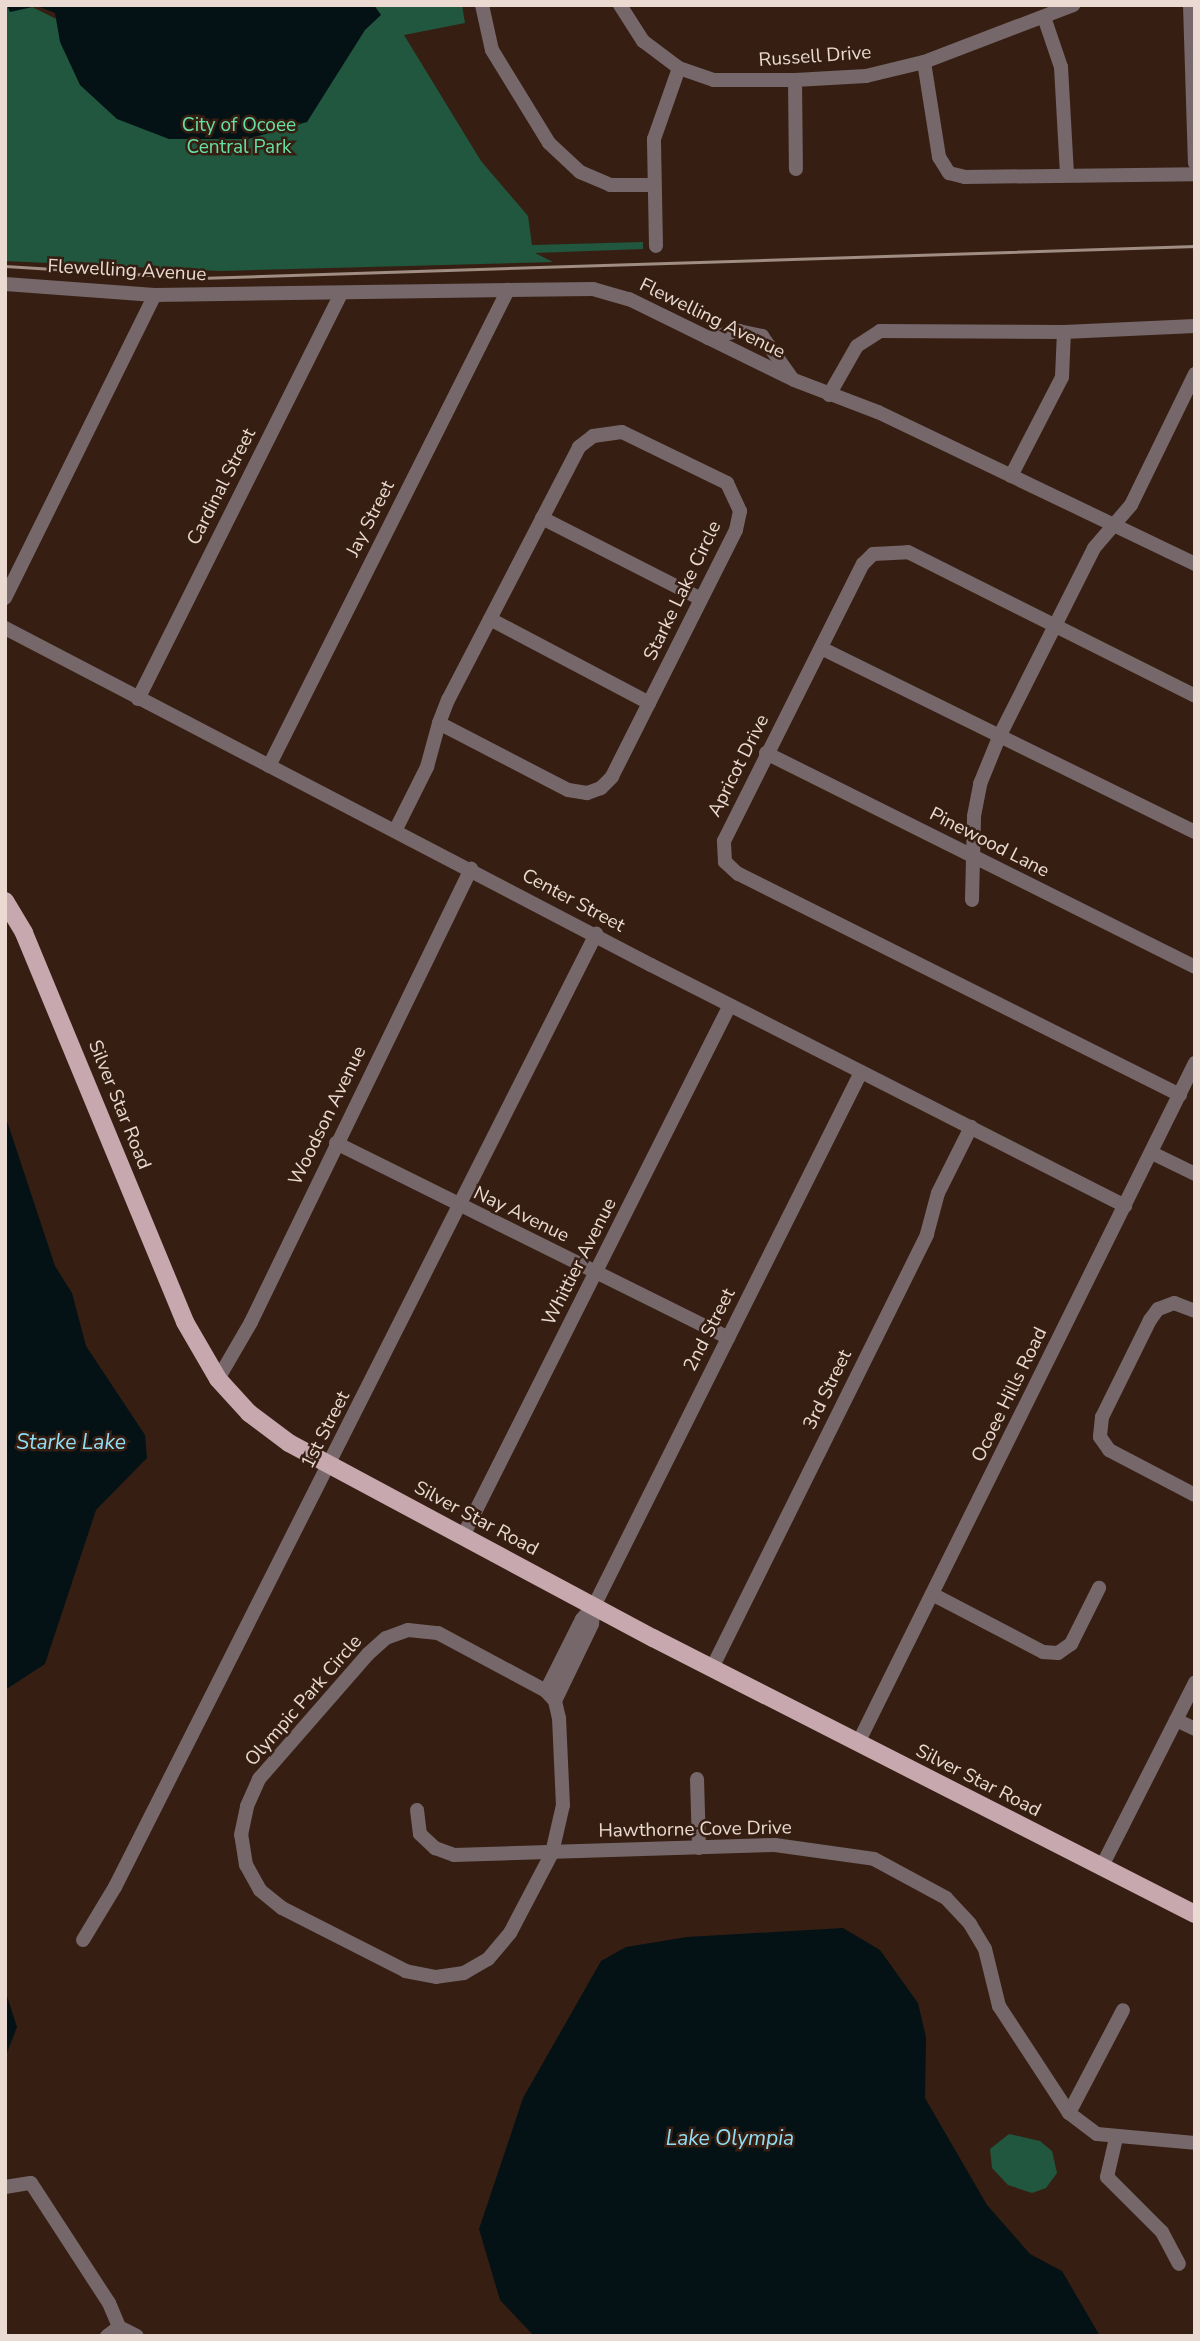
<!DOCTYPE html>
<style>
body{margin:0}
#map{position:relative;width:1200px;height:2341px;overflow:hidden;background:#361f12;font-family:"Nunito Sans",sans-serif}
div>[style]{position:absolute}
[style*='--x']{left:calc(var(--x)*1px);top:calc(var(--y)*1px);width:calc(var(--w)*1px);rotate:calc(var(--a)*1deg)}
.green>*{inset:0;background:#21573e}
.water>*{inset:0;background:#041115}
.minor>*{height:14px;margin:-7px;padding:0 7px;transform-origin:7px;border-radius:7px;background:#75676a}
.major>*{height:18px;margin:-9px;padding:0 9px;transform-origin:9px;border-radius:9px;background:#c6a8ae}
.rail>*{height:2.5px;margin:-1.25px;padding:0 1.25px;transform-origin:1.25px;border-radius:1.25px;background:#a08d83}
span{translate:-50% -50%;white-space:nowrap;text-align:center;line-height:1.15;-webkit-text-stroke:5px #361f12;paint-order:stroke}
.street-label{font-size:19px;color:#eadad2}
.park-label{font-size:19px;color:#65e1a7}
.water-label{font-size:21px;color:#90dff7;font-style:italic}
.frame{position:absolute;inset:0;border:7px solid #eadad2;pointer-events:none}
</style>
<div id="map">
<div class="green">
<div style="clip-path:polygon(5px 5px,28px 5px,83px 32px,183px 5px,462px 5px,465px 23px,404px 35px,481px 161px,528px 216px,532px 245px,643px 242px,643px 249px,535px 253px,553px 262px,221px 271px,5px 261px)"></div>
<div style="clip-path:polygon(1009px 2134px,1040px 2141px,1052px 2151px,1057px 2173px,1046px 2188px,1032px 2193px,1008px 2185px,992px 2168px,990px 2149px)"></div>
</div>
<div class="water">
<div style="clip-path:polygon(7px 5px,374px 5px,381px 15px,365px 30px,307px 122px,248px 139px,169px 139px,117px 119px,80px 85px,60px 42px,55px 13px,37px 6px,10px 12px)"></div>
<div style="clip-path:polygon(5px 1115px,55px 1266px,72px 1293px,86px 1346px,145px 1435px,147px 1458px,96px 1510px,45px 1664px,5px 1690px)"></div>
<div style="clip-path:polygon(843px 1928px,880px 1950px,918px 2003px,926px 2037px,925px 2098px,987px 2205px,1030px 2254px,1062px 2271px,1100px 2336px,534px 2336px,500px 2300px,479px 2229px,523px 2098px,601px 1961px,626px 1947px,687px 1937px)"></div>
<div style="clip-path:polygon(5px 1990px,17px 2027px,5px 2058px)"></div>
</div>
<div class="minor">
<div style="--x:482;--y:5;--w:46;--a:77.5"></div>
<div style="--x:492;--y:50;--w:109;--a:58.5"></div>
<div style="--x:549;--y:143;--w:42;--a:43.1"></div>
<div style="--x:580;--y:172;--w:33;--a:23"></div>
<div style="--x:610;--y:185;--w:43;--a:0"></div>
<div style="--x:620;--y:5;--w:43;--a:57.4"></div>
<div style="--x:643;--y:41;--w:45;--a:36.9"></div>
<div style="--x:679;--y:68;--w:37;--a:19"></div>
<div style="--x:714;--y:80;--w:81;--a:0"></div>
<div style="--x:795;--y:80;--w:71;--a:-3.2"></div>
<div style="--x:866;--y:76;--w:60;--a:-13.6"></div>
<div style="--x:924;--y:62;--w:160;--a:-20.9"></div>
<div style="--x:1190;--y:5;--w:158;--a:88.2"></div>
<div style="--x:1044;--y:17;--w:53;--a:71.2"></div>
<div style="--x:1061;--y:67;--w:107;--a:86.8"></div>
<div style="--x:924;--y:62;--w:96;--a:81"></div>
<div style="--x:939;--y:157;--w:19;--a:58"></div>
<div style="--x:949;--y:173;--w:16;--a:14"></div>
<div style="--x:965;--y:177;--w:230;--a:-0.7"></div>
<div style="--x:795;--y:80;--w:89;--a:89.4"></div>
<div style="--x:656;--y:246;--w:107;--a:-91.1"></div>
<div style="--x:654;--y:139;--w:75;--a:-70.6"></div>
<div style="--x:5;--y:284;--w:150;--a:4.2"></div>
<div style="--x:155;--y:295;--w:438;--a:-0.8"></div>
<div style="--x:593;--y:289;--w:37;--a:16"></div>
<div style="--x:629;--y:299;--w:184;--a:26.1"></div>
<div style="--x:794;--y:380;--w:90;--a:20.9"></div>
<div style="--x:878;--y:412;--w:352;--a:25.6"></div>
<div style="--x:708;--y:338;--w:32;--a:-13"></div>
<div style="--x:739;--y:331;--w:24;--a:12"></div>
<div style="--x:762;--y:336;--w:50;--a:54.7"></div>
<div style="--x:829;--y:395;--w:56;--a:-60.3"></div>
<div style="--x:857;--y:346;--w:27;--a:-33"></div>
<div style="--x:880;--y:331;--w:184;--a:0.3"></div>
<div style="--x:1064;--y:332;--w:131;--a:-2.6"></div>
<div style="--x:1011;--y:476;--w:111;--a:-62.7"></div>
<div style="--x:1062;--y:377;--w:45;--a:-87.5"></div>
<div style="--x:542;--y:518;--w:178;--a:27"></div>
<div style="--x:5;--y:598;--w:338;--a:-63.7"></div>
<div style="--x:490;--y:619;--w:180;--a:27.8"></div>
<div style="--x:5;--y:628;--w:729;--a:27.55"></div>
<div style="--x:651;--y:965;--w:532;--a:26.95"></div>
<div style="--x:821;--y:648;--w:417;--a:26.2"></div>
<div style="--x:138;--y:699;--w:454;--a:-63.4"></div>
<div style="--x:766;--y:753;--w:479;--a:26.5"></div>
<div style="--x:269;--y:766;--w:533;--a:-63.34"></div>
<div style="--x:395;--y:831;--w:72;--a:-63.4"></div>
<div style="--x:427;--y:767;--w:46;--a:-74.7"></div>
<div style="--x:439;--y:723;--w:25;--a:-69"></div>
<div style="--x:448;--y:700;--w:285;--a:-62.6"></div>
<div style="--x:579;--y:447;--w:18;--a:-38"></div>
<div style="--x:593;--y:436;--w:29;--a:-8"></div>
<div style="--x:622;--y:432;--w:117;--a:25.9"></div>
<div style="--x:727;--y:483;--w:31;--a:65"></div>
<div style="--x:740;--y:511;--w:19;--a:102"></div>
<div style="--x:736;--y:530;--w:276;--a:116.7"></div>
<div style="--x:612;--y:777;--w:16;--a:135"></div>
<div style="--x:601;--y:788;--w:15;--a:160"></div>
<div style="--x:587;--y:793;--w:19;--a:-171"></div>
<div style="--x:568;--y:790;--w:145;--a:-152.6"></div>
<div style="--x:972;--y:900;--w:84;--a:-88.6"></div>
<div style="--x:974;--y:816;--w:33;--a:-79"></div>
<div style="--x:980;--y:784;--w:53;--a:-67.8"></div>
<div style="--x:1000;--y:735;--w:209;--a:-63.3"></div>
<div style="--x:1094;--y:548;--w:57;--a:-49.3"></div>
<div style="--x:1131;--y:505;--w:146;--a:-64"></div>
<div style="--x:1180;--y:1095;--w:494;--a:-153.4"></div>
<div style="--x:738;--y:874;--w:18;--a:-137"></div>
<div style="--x:725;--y:862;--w:21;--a:-93"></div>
<div style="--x:724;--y:841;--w:310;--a:-63.4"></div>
<div style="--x:863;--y:564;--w:14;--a:-45"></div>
<div style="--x:873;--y:554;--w:35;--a:-3"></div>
<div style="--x:908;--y:552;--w:321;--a:26.6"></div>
<div style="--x:336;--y:1143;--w:438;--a:26.4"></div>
<div style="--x:1152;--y:1153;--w:48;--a:26"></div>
<div style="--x:1195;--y:1311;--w:22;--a:-159"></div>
<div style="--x:1174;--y:1303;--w:17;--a:159"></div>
<div style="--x:1158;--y:1309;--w:14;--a:126"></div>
<div style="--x:1150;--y:1320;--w:108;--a:116.3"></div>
<div style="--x:1102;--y:1417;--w:20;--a:96"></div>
<div style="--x:1100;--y:1437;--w:16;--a:55"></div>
<div style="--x:1109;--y:1450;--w:97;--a:27.6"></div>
<div style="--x:218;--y:1379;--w:66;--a:-59.9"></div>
<div style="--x:251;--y:1322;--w:504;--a:-64.1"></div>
<div style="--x:463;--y:1536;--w:594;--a:-63.31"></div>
<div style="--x:932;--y:1594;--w:125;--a:27.6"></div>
<div style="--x:1043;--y:1652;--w:15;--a:4"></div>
<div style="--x:1058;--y:1653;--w:16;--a:-35"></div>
<div style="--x:1071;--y:1644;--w:63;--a:-63.4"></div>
<div style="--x:408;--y:1630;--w:30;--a:6"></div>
<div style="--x:438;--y:1633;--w:123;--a:28.2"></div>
<div style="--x:546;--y:1691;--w:13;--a:48"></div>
<div style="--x:555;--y:1701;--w:17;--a:77"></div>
<div style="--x:559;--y:1718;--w:87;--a:87.4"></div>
<div style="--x:563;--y:1805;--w:49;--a:102.9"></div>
<div style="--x:552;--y:1853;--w:90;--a:117.7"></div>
<div style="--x:510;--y:1933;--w:34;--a:130"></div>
<div style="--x:488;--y:1959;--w:28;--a:150"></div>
<div style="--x:464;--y:1973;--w:28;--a:172"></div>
<div style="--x:436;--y:1977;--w:31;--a:-169"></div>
<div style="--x:406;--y:1971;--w:139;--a:-153.1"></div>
<div style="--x:282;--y:1908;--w:28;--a:-141"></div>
<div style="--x:260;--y:1890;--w:29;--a:-119"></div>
<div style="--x:246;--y:1865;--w:30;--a:-99"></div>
<div style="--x:241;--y:1835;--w:30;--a:-78"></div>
<div style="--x:247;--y:1806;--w:30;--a:-66"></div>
<div style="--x:259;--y:1779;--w:166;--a:-48.9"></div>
<div style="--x:368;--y:1654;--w:24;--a:-42"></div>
<div style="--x:386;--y:1638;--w:23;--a:-20"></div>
<div style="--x:712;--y:1668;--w:484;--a:-63.6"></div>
<div style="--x:927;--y:1234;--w:42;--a:-75"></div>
<div style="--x:938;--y:1193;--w:74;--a:-63.4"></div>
<div style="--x:546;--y:1691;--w:80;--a:-63.4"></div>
<div style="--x:582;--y:1619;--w:18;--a:-47"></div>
<div style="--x:594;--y:1606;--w:597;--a:-63.43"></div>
<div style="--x:555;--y:1701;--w:85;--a:-64.3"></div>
<div style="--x:592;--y:1624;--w:18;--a:-84"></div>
<div style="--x:1176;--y:1720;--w:21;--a:25"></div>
<div style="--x:858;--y:1743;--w:759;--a:-63.64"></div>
<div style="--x:697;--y:1779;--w:69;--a:88.3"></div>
<div style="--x:417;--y:1810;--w:24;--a:83"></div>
<div style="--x:420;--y:1834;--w:21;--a:43"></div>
<div style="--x:435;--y:1848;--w:20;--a:20"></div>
<div style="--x:454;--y:1855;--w:321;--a:-1.8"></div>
<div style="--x:775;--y:1845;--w:100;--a:8"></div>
<div style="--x:874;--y:1859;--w:82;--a:28.4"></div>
<div style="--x:946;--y:1898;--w:35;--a:47"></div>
<div style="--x:970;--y:1924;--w:29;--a:59"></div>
<div style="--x:985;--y:1949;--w:59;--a:76.2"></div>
<div style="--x:999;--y:2006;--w:128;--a:56.8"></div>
<div style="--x:1069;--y:2113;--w:35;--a:37"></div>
<div style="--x:1097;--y:2134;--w:98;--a:5.2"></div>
<div style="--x:1101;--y:1868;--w:208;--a:-63.1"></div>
<div style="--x:83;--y:1940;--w:62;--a:-58.9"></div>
<div style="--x:115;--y:1887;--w:1068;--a:-63.22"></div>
<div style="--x:1069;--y:2113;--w:116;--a:-62.3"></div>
<div style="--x:1116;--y:2138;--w:40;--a:103"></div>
<div style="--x:1107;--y:2177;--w:78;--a:45"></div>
<div style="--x:1162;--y:2232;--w:36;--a:62"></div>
<div style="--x:5;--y:2187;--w:26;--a:-9"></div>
<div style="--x:31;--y:2183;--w:143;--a:57"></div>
<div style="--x:109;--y:2303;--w:26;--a:67"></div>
<div style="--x:107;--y:2336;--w:15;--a:-37"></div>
<div style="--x:119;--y:2327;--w:20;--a:27"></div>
</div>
<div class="major">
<div style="--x:5;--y:901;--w:37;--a:59"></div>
<div style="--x:24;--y:933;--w:421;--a:67.5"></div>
<div style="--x:185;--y:1322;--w:66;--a:59.9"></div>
<div style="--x:218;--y:1379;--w:46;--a:47.6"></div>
<div style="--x:249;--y:1413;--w:50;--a:36.9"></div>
<div style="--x:289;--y:1443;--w:413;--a:28.2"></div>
<div style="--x:653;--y:1638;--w:608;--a:26.99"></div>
</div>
<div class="rail">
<div style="--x:5;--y:266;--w:195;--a:3.5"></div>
<div style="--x:200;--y:278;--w:996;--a:-1.84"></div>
</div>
<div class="street-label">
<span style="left:815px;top:57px;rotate:-4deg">Russell Drive</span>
<span style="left:127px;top:271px;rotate:3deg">Flewelling Avenue</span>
<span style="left:712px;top:319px;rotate:26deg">Flewelling Avenue</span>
<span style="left:222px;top:487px;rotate:-63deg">Cardinal Street</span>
<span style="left:371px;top:519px;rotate:-63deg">Jay Street</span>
<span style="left:683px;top:591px;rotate:-64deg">Starke Lake Circle</span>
<span style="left:739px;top:766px;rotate:-63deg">Apricot Drive</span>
<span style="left:989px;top:843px;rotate:27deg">Pinewood Lane</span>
<span style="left:573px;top:901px;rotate:28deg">Center Street</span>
<span style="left:119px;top:1105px;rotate:68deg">Silver Star Road</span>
<span style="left:328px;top:1116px;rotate:-64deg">Woodson Avenue</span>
<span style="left:521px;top:1215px;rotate:26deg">Nay Avenue</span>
<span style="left:580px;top:1262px;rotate:-63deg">Whittier Avenue</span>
<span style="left:710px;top:1330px;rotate:-63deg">2nd Street</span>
<span style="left:828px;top:1390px;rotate:-64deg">3rd Street</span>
<span style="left:1010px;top:1395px;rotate:-64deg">Ocoee Hills Road</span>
<span style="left:326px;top:1430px;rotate:-63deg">1st Street</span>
<span style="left:476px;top:1519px;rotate:28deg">Silver Star Road</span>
<span style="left:304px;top:1701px;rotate:-49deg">Olympic Park Circle</span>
<span style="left:978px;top:1781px;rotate:27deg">Silver Star Road</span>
<span style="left:695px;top:1830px;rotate:-1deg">Hawthorne Cove Drive</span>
</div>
<div class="park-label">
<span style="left:239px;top:137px">City of Ocoee<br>Central Park</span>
</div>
<div class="water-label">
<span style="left:71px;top:1442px">Starke Lake</span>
<span style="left:730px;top:2138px">Lake Olympia</span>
</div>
<div class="frame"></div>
</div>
